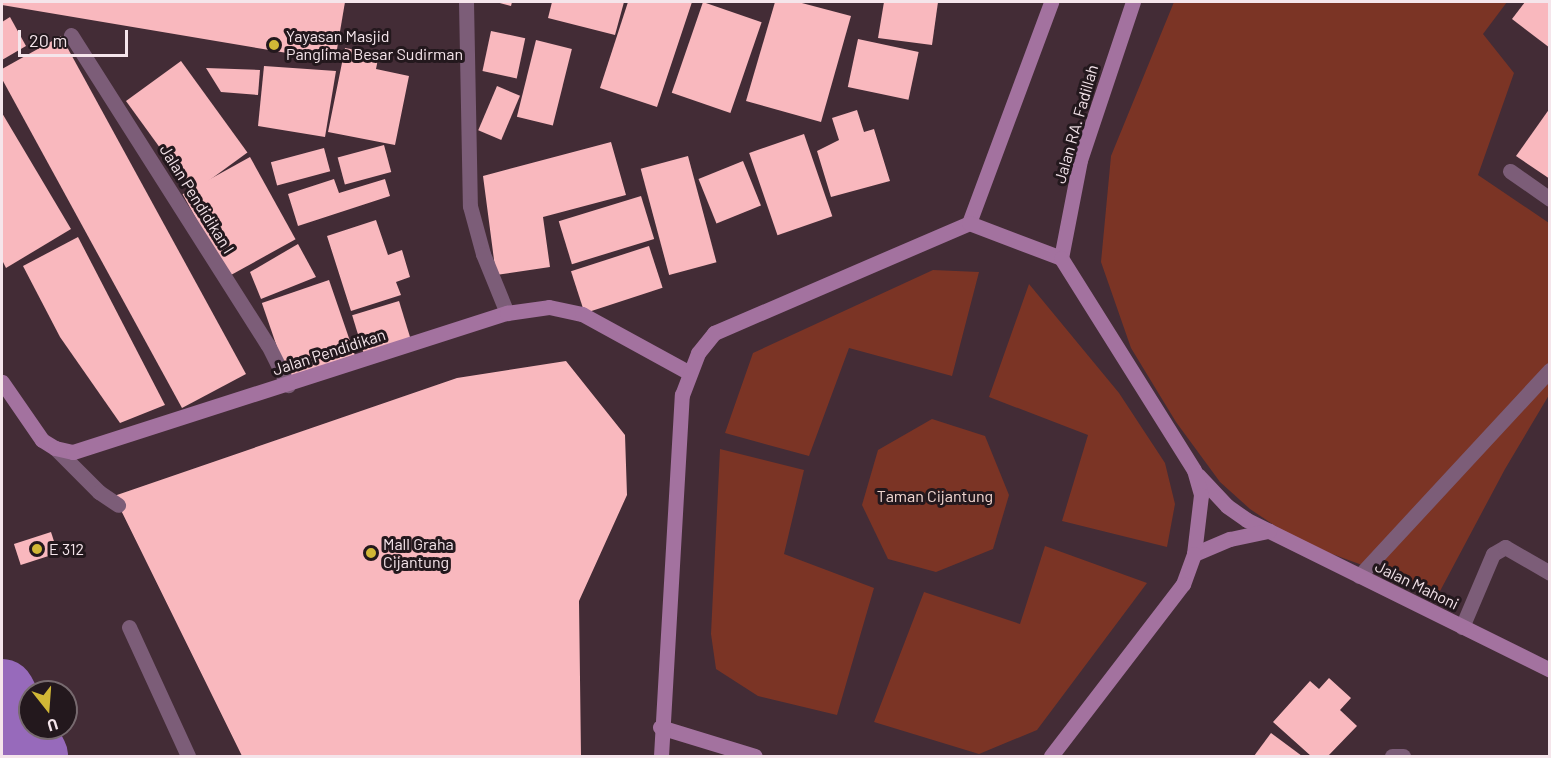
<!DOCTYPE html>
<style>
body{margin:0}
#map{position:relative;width:1551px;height:758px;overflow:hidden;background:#432c36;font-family:Barlow,sans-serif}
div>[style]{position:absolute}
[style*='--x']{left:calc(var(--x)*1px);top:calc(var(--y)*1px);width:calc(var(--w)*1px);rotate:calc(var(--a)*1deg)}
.green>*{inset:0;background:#7b3425}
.river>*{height:66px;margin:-33px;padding:0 33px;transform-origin:33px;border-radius:33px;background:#976abb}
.building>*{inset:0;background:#f9b8be;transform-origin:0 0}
.lane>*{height:15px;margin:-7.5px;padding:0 7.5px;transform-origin:7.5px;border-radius:7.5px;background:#7c5d78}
.street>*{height:15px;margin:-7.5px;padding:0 7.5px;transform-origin:7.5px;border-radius:7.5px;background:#7c5d78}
.secondary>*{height:15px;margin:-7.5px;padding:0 7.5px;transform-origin:7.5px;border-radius:7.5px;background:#a3729f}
.dots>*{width:16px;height:16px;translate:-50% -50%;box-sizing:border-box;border:3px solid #23181d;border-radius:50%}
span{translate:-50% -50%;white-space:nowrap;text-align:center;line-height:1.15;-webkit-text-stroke:6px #23181d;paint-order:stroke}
.poi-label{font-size:16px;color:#f5e5eb}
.left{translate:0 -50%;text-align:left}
.street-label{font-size:16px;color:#f5e5eb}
.park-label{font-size:16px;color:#f2d7d1}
.frame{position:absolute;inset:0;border:3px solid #f5e5eb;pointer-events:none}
.north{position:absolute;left:18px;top:680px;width:60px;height:60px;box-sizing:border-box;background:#23181d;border:2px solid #776a6f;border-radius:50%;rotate:163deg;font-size:16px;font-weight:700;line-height:24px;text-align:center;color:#f5e5eb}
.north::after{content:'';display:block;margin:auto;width:21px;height:27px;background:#d1b736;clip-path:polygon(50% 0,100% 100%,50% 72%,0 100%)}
.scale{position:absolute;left:18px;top:30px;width:110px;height:27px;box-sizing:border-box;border:3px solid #f5e5eb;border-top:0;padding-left:8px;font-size:18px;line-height:21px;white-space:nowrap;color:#f5e5eb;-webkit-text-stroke:4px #23181d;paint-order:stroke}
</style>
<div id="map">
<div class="green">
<div style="clip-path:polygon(1174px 2px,1507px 2px,1483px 34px,1514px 73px,1478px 175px,1549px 223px,1549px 395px,1505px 469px,1439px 593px,1299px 542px,1250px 509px,1220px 482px,1176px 422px,1131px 348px,1101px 262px,1111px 156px)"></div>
<div style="clip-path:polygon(933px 270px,979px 272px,952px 376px,849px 348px,809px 456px,725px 433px,753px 353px)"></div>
<div style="clip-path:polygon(1029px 284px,1119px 393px,1165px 463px,1175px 504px,1167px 547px,1062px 521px,1088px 435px,989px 397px)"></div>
<div style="clip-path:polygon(932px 419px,985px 436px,1009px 495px,993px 549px,936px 572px,888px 559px,862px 505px,878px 450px)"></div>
<div style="clip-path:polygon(720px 449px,804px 470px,784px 554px,874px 588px,837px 715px,758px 696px,716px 669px,711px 634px)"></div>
<div style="clip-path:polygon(1045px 546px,1147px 583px,1037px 730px,979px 754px,874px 722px,924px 592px,1020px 624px)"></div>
</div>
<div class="river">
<div style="--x:2;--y:692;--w:72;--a:62.7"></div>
</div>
<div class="building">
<div style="clip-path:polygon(2px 2px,345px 2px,335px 61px,2px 5px)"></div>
<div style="clip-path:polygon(496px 2px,512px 2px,511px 6px)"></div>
<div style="clip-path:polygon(552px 2px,624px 2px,615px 35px,548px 18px)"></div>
<div style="clip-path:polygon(628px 2px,692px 2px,657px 107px,600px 88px)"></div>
<div style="left:703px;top:2px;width:62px;height:96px;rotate:19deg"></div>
<div style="clip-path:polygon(775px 2px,798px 2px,851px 16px,821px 122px,746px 101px)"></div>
<div style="clip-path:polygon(884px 2px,938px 2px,932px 45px,878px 38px)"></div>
<div style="clip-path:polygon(1525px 2px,1550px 2px,1550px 48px,1512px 19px)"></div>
<div style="clip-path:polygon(10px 17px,26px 46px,2px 60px,2px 22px)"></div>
<div style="left:491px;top:31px;width:35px;height:41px;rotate:12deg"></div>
<div style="clip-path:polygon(61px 36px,246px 374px,182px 408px,2px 79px,2px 69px)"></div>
<div style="left:858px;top:39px;width:62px;height:49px;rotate:12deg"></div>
<div style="left:536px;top:40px;width:37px;height:79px;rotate:14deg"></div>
<div style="clip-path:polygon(345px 48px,379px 54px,376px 69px,409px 76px,395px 145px,328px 132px)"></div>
<div style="left:181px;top:61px;width:113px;height:68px;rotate:54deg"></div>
<div style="clip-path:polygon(264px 66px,336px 71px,325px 137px,258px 126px)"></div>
<div style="clip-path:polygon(206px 68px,260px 70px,258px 95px,221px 92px)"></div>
<div style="left:497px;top:86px;width:25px;height:48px;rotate:23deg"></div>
<div style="clip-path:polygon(1550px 108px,1550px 179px,1516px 156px)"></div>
<div style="clip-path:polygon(857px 110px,864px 132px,874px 129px,890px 181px,831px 197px,817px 151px,839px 140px,832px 118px)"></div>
<div style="clip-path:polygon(2px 113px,71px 229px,6px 268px,2px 260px)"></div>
<div style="left:804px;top:134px;width:87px;height:58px;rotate:71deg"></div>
<div style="clip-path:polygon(611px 142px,626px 195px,543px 217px,550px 267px,496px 275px,483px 176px)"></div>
<div style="left:384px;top:145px;width:28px;height:48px;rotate:75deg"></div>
<div style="left:324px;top:148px;width:24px;height:55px;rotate:75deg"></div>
<div style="left:688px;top:156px;width:110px;height:49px;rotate:75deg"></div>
<div style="left:250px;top:157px;width:94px;height:77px;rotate:61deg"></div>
<div style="left:743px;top:161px;width:48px;height:48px;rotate:68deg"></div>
<div style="clip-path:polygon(334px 179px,339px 193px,385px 179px,390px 196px,298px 226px,288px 194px)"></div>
<div style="left:641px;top:196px;width:45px;height:86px;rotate:73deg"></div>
<div style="clip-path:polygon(376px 220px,388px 255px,402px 250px,410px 277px,396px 282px,401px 295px,351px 311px,327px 236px)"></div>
<div style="clip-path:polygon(78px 237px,165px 405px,120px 423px,60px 337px,23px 266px)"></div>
<div style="clip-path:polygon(298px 244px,316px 277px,261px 299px,250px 272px)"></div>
<div style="left:649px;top:246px;width:44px;height:82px;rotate:72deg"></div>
<div style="left:329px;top:280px;width:79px;height:71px;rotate:71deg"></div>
<div style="left:399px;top:301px;width:44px;height:49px;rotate:73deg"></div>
<div style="clip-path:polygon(566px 361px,625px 435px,627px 495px,579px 601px,581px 756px,242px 756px,114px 496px,457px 378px)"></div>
<div style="left:51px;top:532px;width:22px;height:39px;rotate:72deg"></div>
<div style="clip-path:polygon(1329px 678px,1351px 698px,1340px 710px,1357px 726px,1328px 756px,1311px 756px,1273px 722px,1310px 681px,1319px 689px)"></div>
<div style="clip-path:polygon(1271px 733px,1302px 756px,1254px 756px)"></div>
</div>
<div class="lane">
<div style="--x:55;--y:448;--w:62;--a:45"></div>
<div style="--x:99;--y:492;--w:23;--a:34"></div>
<div style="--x:129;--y:627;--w:142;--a:65.4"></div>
<div style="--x:1462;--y:627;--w:79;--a:-67"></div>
<div style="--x:1493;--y:554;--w:14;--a:-30"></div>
<div style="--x:1505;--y:547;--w:52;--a:30"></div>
</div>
<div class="street">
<div style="--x:466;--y:2;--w:204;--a:88.9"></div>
<div style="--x:470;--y:206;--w:50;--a:74.8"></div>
<div style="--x:483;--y:254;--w:64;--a:67.9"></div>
<div style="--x:71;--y:35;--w:367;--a:57.6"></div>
<div style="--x:268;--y:345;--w:45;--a:63.4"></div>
<div style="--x:1510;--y:171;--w:49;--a:35"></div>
<div style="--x:1359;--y:576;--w:281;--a:-47.2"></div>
<div style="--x:1392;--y:756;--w:11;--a:0"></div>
</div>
<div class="secondary">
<div style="--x:969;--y:223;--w:236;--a:-69.6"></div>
<div style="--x:1061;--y:258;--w:100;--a:-79"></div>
<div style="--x:1080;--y:160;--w:167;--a:-71.5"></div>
<div style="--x:2;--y:382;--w:70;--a:55.4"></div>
<div style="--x:42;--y:440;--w:15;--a:32"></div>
<div style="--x:55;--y:448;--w:18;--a:13"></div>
<div style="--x:73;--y:452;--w:456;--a:-17.8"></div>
<div style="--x:507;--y:313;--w:42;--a:-8.1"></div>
<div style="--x:549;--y:307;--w:34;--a:12"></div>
<div style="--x:582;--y:314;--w:121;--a:28.7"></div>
<div style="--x:1198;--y:475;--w:42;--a:46.9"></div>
<div style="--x:1227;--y:506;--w:24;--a:35"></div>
<div style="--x:1247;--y:520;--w:338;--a:26.3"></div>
<div style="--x:1194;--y:554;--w:39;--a:-23"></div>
<div style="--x:1230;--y:539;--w:40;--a:-12"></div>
<div style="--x:660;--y:727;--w:99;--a:17"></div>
<div style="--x:661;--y:756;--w:362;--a:-86.7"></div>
<div style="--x:682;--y:395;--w:45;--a:-69.1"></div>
<div style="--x:698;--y:353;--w:26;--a:-51"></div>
<div style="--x:714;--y:333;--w:278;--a:-23.3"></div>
<div style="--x:969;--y:223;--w:98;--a:20.8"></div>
<div style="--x:1061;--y:258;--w:250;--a:57.9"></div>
<div style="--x:1194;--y:470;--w:26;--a:74"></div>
<div style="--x:1201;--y:495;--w:59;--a:96.8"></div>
<div style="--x:1194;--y:554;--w:32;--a:110"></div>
<div style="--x:1183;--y:584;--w:217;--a:127.5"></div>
</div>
<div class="dots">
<div style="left:274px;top:45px;background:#d1b736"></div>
<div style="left:37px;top:549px;background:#d1b736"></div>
<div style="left:371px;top:553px;background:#d1b736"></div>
</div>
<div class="poi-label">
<span class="left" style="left:286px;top:45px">Yayasan Masjid<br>Panglima Besar Sudirman</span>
<span class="left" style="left:383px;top:553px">Mall Graha<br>Cijantung</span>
<span class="left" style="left:49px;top:549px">E 312</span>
</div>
<div class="street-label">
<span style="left:1076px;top:124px;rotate:-74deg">Jalan RA. Fadillah</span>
<span style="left:197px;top:199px;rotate:58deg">Jalan Pendidikan I</span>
<span style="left:329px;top:352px;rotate:-18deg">Jalan Pendidikan</span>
<span style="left:1417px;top:585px;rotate:26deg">Jalan Mahoni</span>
</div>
<div class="park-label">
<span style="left:935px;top:496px">Taman Cijantung</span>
</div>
<div class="frame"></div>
<div class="north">U</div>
<div class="scale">20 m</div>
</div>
